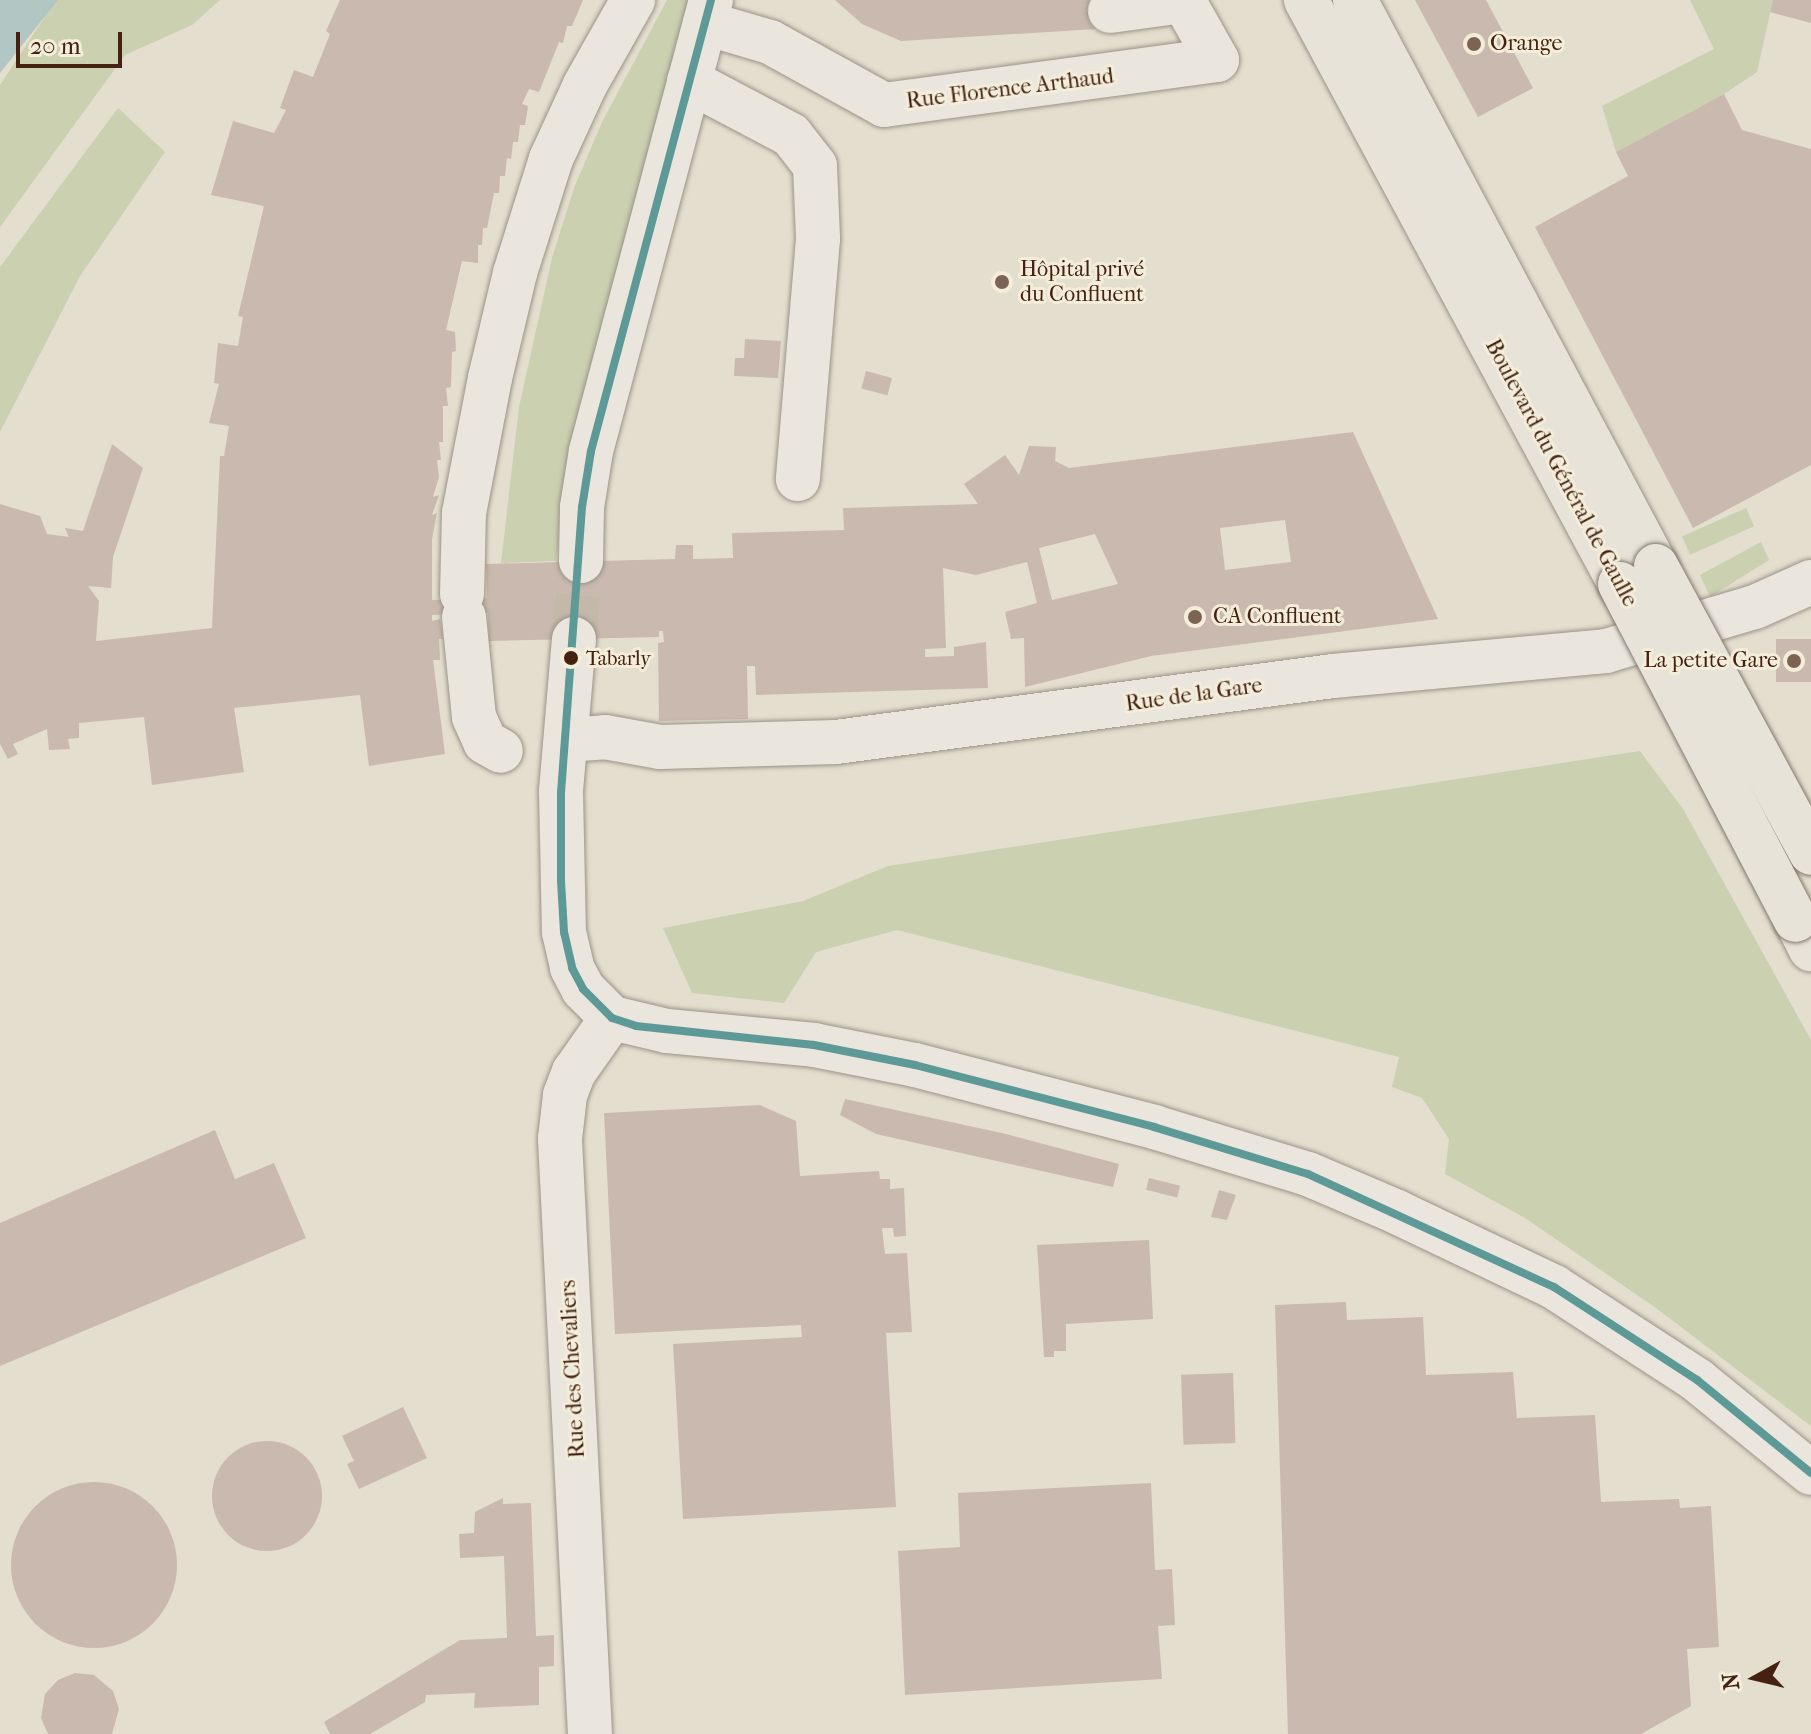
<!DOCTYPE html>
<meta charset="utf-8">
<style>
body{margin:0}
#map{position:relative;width:1811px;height:1734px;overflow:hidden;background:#e4dece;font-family:"IM FELL French Canon",serif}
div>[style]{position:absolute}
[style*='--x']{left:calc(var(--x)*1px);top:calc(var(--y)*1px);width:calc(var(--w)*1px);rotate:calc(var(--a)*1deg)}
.green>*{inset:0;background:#cad0b0;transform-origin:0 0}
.water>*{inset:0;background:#b2c6c3}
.building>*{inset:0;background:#cab9ae;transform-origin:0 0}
.round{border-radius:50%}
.minor-tunnel>*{height:44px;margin-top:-22px;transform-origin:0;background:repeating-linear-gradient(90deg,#c4b8a8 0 44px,transparent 0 66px)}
.roads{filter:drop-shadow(0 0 2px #9a9388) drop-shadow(0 0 2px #9a9388)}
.minor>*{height:44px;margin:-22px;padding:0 22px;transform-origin:22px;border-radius:22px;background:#eae6de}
.major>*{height:44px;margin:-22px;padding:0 22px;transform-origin:22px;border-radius:22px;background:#e7e3d9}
.bridges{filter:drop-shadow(0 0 2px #83796f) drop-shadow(0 0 2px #83796f)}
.major-bridge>*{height:44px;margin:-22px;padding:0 22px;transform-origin:22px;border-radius:22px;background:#e7e3d9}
.bus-1>*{height:8px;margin:-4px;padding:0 4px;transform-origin:4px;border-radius:4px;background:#5d9a97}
.dots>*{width:22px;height:22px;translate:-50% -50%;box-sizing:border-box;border:4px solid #f3edd9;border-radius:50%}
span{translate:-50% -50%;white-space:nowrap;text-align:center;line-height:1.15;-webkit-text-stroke:6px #f3edd9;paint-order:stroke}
.bus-label{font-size:20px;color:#442111}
.left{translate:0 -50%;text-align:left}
.poi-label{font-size:22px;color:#442111}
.right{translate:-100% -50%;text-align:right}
.street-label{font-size:22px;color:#442111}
.north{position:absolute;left:1715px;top:1638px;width:80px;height:80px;-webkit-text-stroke:6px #f3edd9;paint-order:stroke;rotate:262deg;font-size:22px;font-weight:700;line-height:32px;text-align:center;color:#442111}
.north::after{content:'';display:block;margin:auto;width:28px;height:36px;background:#442111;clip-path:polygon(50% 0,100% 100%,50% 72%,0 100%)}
.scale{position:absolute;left:16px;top:32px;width:106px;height:36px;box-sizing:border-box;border:4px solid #442111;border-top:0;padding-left:10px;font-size:24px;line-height:28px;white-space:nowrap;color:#442111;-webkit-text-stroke:6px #f3edd9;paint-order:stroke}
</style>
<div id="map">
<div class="green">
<div style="clip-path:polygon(56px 0,220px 0,192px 25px,125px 55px,0 227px,0 85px)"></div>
<div style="clip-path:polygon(667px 0,689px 0,575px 424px,556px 561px,501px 563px,519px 407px,552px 258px,574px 188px,602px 122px)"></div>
<div style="clip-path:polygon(1690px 0,1773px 0,1757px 72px,1724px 94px,1616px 152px,1602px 106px,1714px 49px)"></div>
<div style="clip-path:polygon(118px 108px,165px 152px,80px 276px,0 432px,0 267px)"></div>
<div style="left:1746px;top:508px;width:20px;height:70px;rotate:66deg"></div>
<div style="clip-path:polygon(1761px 542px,1769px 560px,1710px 597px,1700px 575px)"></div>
<div style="clip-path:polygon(1640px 751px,1683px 809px,1811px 1040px,1811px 1426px,1656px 1308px,1525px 1218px,1445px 1174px,1449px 1139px,1422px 1098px,1392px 1087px,1399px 1057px,897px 930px,816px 952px,784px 1003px,692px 993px,663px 928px,803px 901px,888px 866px)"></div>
</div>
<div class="water">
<div style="clip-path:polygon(0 0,58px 0,0 73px)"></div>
</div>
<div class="building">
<div style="clip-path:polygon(evenodd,340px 0,583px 0,572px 26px,567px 26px,563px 43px,559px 42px,539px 92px,529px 89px,522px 104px,528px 106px,525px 125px,520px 125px,518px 142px,513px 142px,511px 159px,507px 158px,505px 176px,500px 176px,499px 193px,494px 193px,487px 228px,483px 228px,482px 245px,478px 245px,478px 263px,462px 261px,446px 330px,455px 332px,456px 351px,452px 352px,451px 387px,446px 388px,448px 406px,443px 406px,443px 442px,439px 442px,441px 460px,437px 460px,439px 477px,433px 497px,439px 495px,432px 515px,437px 513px,432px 539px,432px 600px,487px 598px,486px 564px,675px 559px,676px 545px,693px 545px,693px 559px,733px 558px,732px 533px,844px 530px,843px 508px,978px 504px,964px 484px,1005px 455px,1019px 475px,1029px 446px,1056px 447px,1055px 461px,1069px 468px,1353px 432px,1438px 619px,1151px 656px,1025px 687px,1024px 638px,1011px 639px,1005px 612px,1037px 603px,1027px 562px,976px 575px,943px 568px,946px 648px,925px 649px,925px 657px,954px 656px,954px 647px,986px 642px,988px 688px,756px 695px,755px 666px,747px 666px,748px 719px,659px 721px,658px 643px,664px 642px,663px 631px,659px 631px,659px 637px,489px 641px,488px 613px,432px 615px,432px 621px,440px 619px,443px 639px,439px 639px,440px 660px,433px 660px,445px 754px,369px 766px,360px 695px,234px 708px,244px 772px,152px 785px,144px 717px,79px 723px,79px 738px,68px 739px,70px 749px,49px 750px,47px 729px,13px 744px,18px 754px,8px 759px,0 744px,0 504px,40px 516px,47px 534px,69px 537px,65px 528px,83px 531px,112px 444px,143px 468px,113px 557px,111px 588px,88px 586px,99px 601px,96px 641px,212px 628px,220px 456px,224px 456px,229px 426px,209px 423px,219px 384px,214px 383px,218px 343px,238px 346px,243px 317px,238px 316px,264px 206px,211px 195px,233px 121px,274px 133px,286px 110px,280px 108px,294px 70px,313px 77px,330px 34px,326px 31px,340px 0,1285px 520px,1291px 562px,1225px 570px,1220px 528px,1285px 520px,340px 0,1095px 534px,1118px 584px,1052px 600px,1039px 548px,1095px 534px)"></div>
<div style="clip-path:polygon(835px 0,1108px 0,1113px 28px,901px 41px,862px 24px)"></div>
<div style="clip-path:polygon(1415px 0,1486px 0,1533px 88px,1478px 117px)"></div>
<div style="clip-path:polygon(1773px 0,1811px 0,1811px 23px,1770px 12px)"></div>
<div style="clip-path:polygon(1724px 94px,1742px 130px,1811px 149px,1811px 465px,1693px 528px,1535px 227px,1628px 176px,1616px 152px)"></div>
<div style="clip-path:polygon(745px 339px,781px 341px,778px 378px,734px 376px,735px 358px,744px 358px)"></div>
<div style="left:866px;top:371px;width:27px;height:18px;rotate:15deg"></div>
<div style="left:1811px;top:639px;width:43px;height:35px;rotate:90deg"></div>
<div style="clip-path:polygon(845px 1099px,1006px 1134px,1119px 1164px,1113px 1187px,876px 1134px,840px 1115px)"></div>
<div style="clip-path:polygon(760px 1105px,796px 1121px,800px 1176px,879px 1171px,880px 1179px,890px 1179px,890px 1189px,904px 1188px,906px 1236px,894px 1237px,893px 1228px,882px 1228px,885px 1254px,907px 1253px,912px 1332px,886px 1333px,896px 1507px,683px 1519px,673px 1344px,802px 1337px,801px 1325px,615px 1334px,604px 1113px)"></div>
<div style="clip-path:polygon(215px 1130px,235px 1179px,274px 1163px,306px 1238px,0 1366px,0 1223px)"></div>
<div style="left:1149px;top:1178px;width:32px;height:12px;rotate:14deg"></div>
<div style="clip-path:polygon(1219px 1190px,1236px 1195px,1227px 1220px,1211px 1217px)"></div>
<div style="clip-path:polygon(1149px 1240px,1153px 1319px,1066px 1324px,1066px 1351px,1054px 1351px,1054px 1357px,1044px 1357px,1037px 1245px)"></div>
<div style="clip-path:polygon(1346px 1302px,1347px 1320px,1423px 1317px,1426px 1375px,1513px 1372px,1517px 1418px,1595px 1415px,1601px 1502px,1679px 1499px,1680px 1508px,1711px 1506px,1719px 1647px,1687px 1649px,1691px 1706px,1641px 1734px,1288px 1734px,1275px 1305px)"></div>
<div style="left:1233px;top:1373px;width:70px;height:52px;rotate:88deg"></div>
<div style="clip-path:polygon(403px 1407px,427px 1458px,359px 1489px,347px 1464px,354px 1461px,342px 1436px)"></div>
<div class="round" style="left:212px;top:1441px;width:110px;height:110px"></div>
<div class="round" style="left:11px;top:1482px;width:166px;height:166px"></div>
<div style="clip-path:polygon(1151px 1483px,1155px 1570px,1172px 1569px,1175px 1625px,1158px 1626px,1162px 1679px,905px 1695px,898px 1551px,960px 1547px,958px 1493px)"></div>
<div style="clip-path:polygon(503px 1498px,503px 1504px,531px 1503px,536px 1636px,554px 1635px,554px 1666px,539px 1667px,539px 1705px,474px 1708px,475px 1693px,426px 1695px,425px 1702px,370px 1734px,330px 1734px,324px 1722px,460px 1640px,507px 1638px,504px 1556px,460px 1558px,459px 1534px,474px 1533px,475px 1512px)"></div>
<div style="clip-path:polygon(75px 1673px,94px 1675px,113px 1691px,119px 1709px,112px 1734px,48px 1734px,41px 1718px,45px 1694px,58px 1680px)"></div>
</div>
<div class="minor-tunnel">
<div style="--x:574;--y:639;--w:78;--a:-84.9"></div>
</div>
<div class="roads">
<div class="minor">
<div style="--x:1110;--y:11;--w:74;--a:-7.8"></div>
<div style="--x:705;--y:23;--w:68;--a:16.3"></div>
<div style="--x:770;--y:42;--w:130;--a:28.9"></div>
<div style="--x:884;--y:105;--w:336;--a:-7.7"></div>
<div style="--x:1217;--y:60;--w:69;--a:-119.5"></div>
<div style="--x:689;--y:81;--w:115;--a:27.9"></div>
<div style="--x:791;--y:135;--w:39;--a:52"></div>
<div style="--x:815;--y:166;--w:73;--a:87.6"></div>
<div style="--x:818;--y:239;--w:241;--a:94.8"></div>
<div style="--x:581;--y:561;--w:54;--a:-88.9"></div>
<div style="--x:582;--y:507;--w:57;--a:-80.9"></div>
<div style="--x:591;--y:451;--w:467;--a:-75.1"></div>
<div style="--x:462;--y:594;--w:81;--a:-88.6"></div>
<div style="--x:464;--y:513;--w:137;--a:-79.1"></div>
<div style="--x:490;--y:378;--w:108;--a:-76.6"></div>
<div style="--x:515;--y:273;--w:120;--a:-72.5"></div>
<div style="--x:551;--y:159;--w:81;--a:-65.3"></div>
<div style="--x:585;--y:85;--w:98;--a:-60.5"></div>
<div style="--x:464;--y:617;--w:100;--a:84.3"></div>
<div style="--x:474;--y:717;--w:27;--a:66"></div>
<div style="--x:485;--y:742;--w:18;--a:29"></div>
<div style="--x:574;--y:639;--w:154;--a:94.9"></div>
<div style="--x:561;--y:792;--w:140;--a:88.8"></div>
<div style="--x:564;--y:932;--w:37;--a:77"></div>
<div style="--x:572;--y:968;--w:24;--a:62"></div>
<div style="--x:583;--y:989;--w:41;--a:45"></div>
<div style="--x:612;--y:1018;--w:57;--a:13.3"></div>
<div style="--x:667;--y:1031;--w:148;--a:5.4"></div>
<div style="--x:814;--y:1045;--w:103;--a:11.2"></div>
<div style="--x:915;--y:1065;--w:247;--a:14.5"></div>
<div style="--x:1154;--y:1127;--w:161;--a:17"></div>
<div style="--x:1308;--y:1174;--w:97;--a:23.1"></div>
<div style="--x:1397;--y:1212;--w:174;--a:25.5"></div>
<div style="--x:1554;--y:1287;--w:171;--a:33"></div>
<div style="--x:1697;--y:1380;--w:147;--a:39.2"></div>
<div style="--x:566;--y:740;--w:39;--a:-4"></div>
<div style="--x:605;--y:737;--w:56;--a:10.3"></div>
<div style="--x:660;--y:747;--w:176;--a:-1.6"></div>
<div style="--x:836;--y:742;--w:501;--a:-7.56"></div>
<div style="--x:1333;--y:676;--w:274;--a:-5.2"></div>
<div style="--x:1606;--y:651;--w:155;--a:-16.5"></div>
<div style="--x:1755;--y:607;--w:61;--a:-24.1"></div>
<div style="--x:590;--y:1734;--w:596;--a:-92.89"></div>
<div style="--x:560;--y:1139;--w:44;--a:-83.5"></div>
<div style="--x:565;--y:1095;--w:25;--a:-69"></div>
<div style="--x:574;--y:1072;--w:66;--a:-54.9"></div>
</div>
<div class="major">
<div style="--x:1306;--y:0;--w:663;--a:61.73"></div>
<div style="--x:1355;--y:0;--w:641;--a:62"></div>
<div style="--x:1796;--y:920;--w:33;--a:63"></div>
</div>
</div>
<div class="bridges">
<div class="major-bridge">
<div style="--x:1656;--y:566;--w:326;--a:61.6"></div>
<div style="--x:1620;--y:584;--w:379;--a:62.4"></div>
</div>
</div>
<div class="bus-1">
<div style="--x:711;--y:0;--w:467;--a:104.9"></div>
<div style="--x:591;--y:451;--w:57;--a:99.1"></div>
<div style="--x:582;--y:507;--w:286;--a:94.2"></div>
<div style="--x:561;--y:792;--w:89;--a:90"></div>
<div style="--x:561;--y:881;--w:51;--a:86.6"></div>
<div style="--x:564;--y:932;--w:37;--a:77"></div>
<div style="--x:572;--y:968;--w:24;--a:62"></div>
<div style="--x:583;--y:989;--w:41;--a:45"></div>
<div style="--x:612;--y:1018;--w:25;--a:18"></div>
<div style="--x:636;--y:1026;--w:179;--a:6.1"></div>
<div style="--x:814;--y:1045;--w:103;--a:11.2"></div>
<div style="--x:915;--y:1065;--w:247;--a:14.5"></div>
<div style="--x:1154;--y:1127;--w:161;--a:17"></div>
<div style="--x:1308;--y:1174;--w:271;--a:24.7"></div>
<div style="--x:1554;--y:1287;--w:171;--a:33"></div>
<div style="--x:1697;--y:1380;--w:147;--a:39.2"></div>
</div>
<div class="dots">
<div style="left:1474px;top:44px;background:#7c6353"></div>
<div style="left:1002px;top:282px;background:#7c6353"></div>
<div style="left:1195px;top:617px;background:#7c6353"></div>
<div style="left:571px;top:658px;background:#442111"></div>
<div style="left:1794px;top:661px;background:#7c6353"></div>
</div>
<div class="bus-label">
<span class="left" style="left:586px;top:658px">Tabarly</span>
</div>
<div class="poi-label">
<span class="left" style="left:1490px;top:44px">Orange</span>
<span class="left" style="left:1020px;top:282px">Hôpital privé<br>du Confluent</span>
<span class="left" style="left:1213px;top:617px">CA Confluent</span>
<span class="right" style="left:1778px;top:661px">La petite Gare</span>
</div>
<div class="street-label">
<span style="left:1010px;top:89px;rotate:-7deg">Rue Florence Arthaud</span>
<span style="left:1561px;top:473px;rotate:62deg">Boulevard du Général de Gaulle</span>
<span style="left:1194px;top:695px;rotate:-8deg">Rue de la Gare</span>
<span style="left:573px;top:1369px;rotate:-93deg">Rue des Chevaliers</span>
</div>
<div class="north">N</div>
<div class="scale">20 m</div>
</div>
